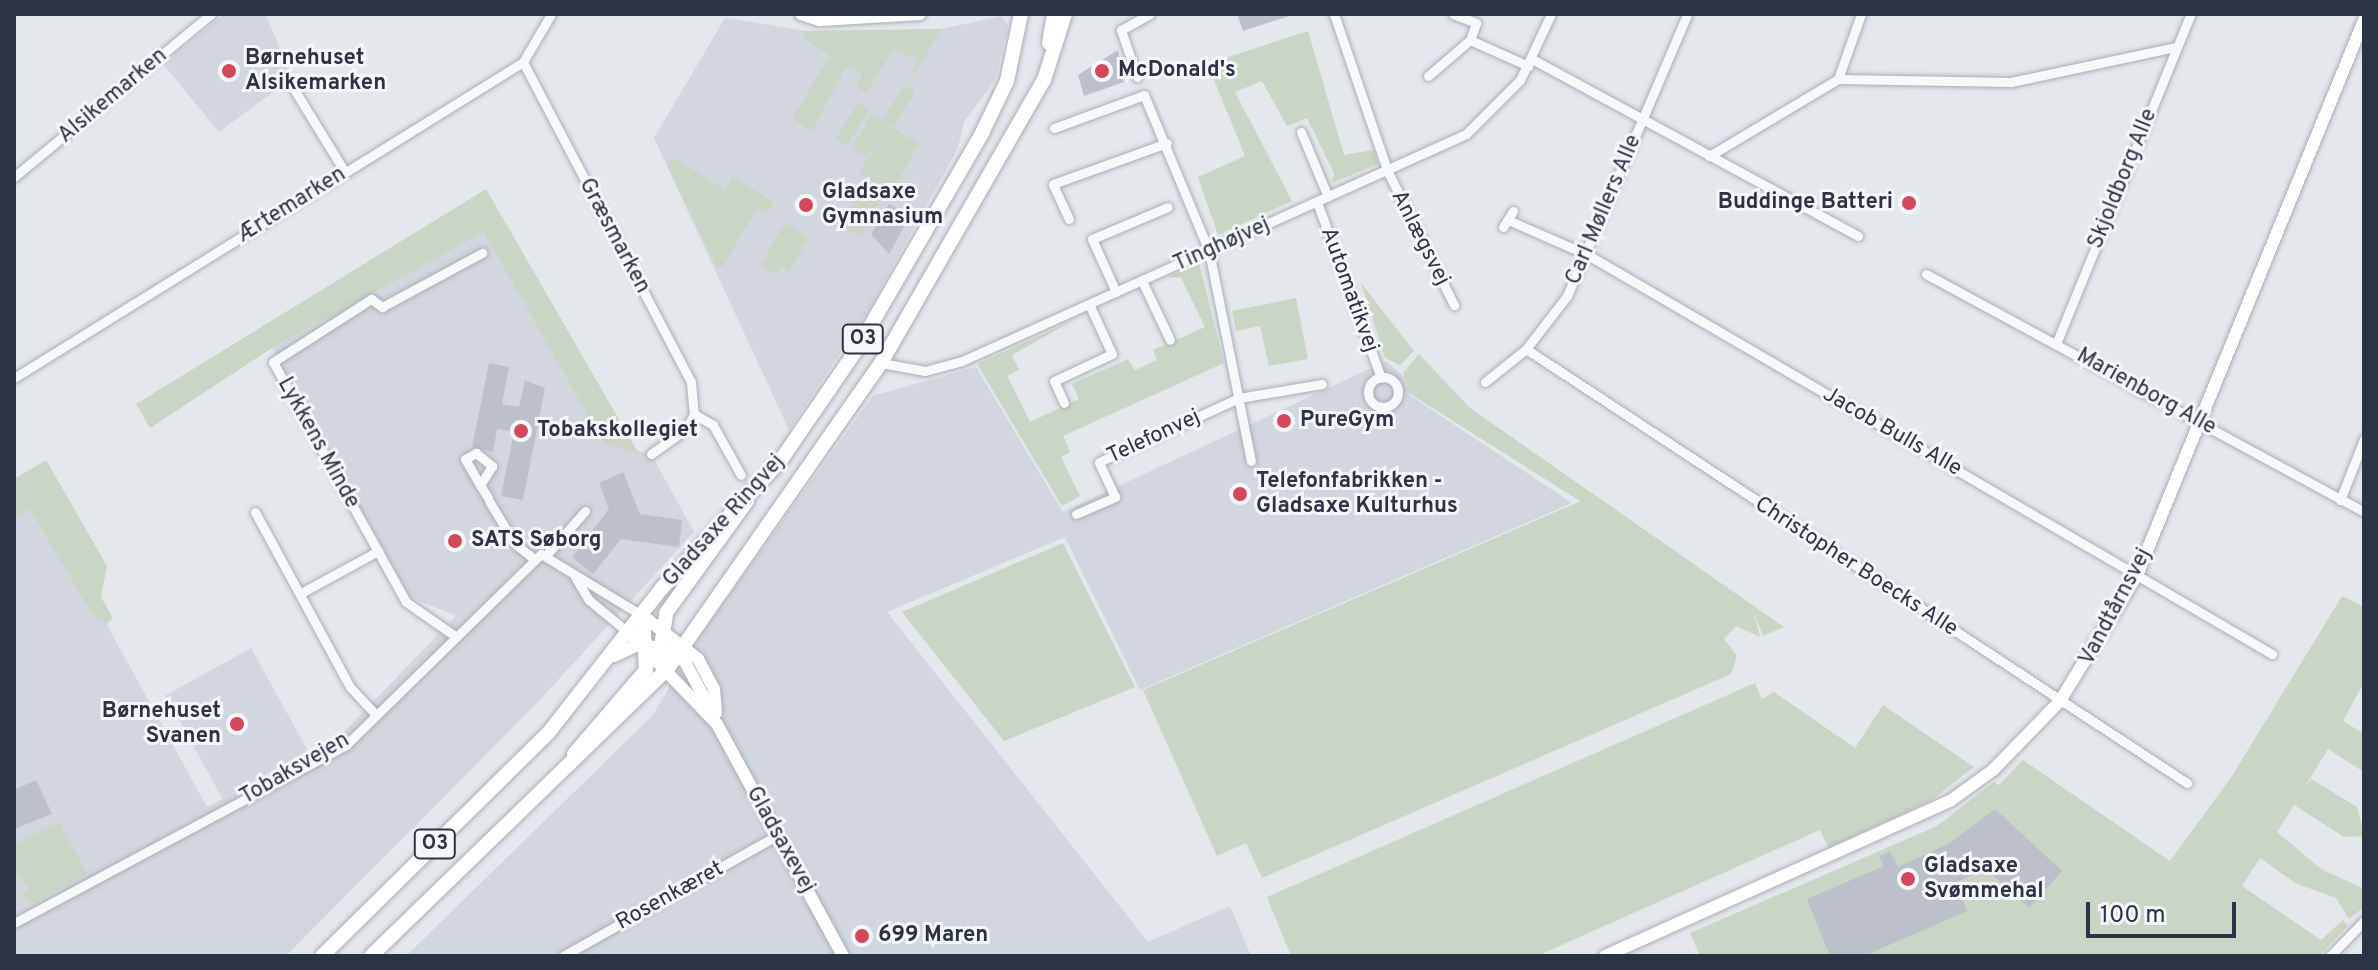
<!DOCTYPE html>
<meta charset="utf-8">
<style>
body{margin:0}
#map{position:relative;width:2378px;height:970px;overflow:hidden;background:#e4e7ec;font-family:Overpass,sans-serif}
div>[style]{position:absolute}
[style*='--x']{left:calc(var(--x)*1px);top:calc(var(--y)*1px);width:calc(var(--w)*1px);rotate:calc(var(--a)*1deg)}
.built>*{inset:0;background:#d2d6de;transform-origin:0 0}
.green>*{inset:0;background:#c9d6c5;transform-origin:0 0}
.building>*{inset:0;background:#bbc0ca}
.roads{filter:drop-shadow(0 0 2px #a9aeb7) drop-shadow(0 0 2px #a9aeb7)}
.street>*{height:9px;margin:-4.5px;padding:0 4.5px;transform-origin:4.5px;border-radius:4.5px;background:#f7f8fa}
.street>.ring{margin:-4.5px;padding:0;box-sizing:content-box;background:none;border:9px solid #f7f8fa;border-radius:50%}
.secondary>*{height:12px;margin:-6px;padding:0 6px;transform-origin:6px;border-radius:6px;background:#fff}
.primary>*{height:14px;margin:-7px;padding:0 7px;transform-origin:7px;border-radius:7px;background:#fff}
.dots>*{width:22px;height:22px;translate:-50% -50%;box-sizing:border-box;border:4px solid #f4f6f9;border-radius:50%}
span{translate:-50% -50%;white-space:nowrap;text-align:center;line-height:1.15;-webkit-text-stroke:6px #f4f6f9;paint-order:stroke}
.shield-label span{padding:2px 6px;background:#f4f6f9;border:2px solid;border-radius:6px;-webkit-text-stroke-width:0}
.shield-label{font-size:20px;color:#2b3445;font-weight:700}
.poi-label{font-size:22px;color:#2b3445;font-weight:700}
.left{translate:0 -50%;text-align:left}
.right{translate:-100% -50%;text-align:right}
.street-label{font-size:22px;color:#2b3445}
.frame{position:absolute;inset:0;border:16px solid #2b3445;pointer-events:none}
.scale{position:absolute;left:2086px;top:902px;width:150px;height:36px;box-sizing:border-box;border:4px solid #2b3445;border-top:0;padding-left:10px;font-size:24px;line-height:28px;white-space:nowrap;color:#2b3445;-webkit-text-stroke:6px #f4f6f9;paint-order:stroke}
</style>
<div id="map">
<div class="built">
<div style="clip-path:polygon(224px 14px,265px 14px,293px 77px,219px 132px,163px 64px)"></div>
<div style="clip-path:polygon(1002px 16px,1008px 27px,995px 80px,964px 122px,958px 148px,868px 311px,789px 430px,654px 138px,725px 18px,807px 31px,941px 29px)"></div>
<div style="clip-path:polygon(484px 231px,603px 443px,651px 454px,694px 532px,536px 704px,286px 956px,14px 956px,14px 518px,30px 508px,95px 620px,102px 616px,207px 807px,339px 737px,456px 616px,410px 597px,272px 348px)"></div>
<div style="clip-path:polygon(1386px 361px,1409px 381px,1411px 396px,1572px 503px,1140px 690px,1065px 537px,887px 612px,1148px 942px,1230px 906px,1251px 956px,406px 956px,653px 715px,703px 631px,873px 396px,976px 367px,1063px 512px)"></div>
<div style="left:251px;top:648px;width:118px;height:98px;rotate:61deg"></div>
</div>
<div class="green">
<div style="clip-path:polygon(941px 29px,912px 78px,916px 59px,894px 49px,866px 93px,856px 87px,863px 74px,847px 66px,812px 131px,792px 119px,830px 55px,802px 38px,807px 31px)"></div>
<div style="clip-path:polygon(1308px 31px,1344px 155px,1373px 150px,1378px 164px,1332px 183px,1334px 173px,1307px 118px,1287px 126px,1262px 81px,1235px 92px,1292px 201px,1218px 235px,1198px 177px,1245px 156px,1212px 75px,1192px 78px,1188px 70px)"></div>
<div style="clip-path:polygon(904px 85px,915px 92px,894px 127px,887px 124px,867px 157px,852px 148px,871px 115px,882px 121px)"></div>
<div style="left:858px;top:103px;width:13px;height:42px;rotate:32deg"></div>
<div style="left:888px;top:125px;width:37px;height:56px;rotate:31deg"></div>
<div style="clip-path:polygon(673px 158px,725px 189px,733px 177px,774px 202px,767px 212px,758px 207px,723px 266px,717px 268px,667px 165px)"></div>
<div style="left:862px;top:185px;width:23px;height:46px;rotate:29deg"></div>
<div style="clip-path:polygon(486px 189px,639px 454px,603px 443px,484px 232px,272px 348px,150px 428px,136px 404px)"></div>
<div style="clip-path:polygon(785px 223px,809px 238px,789px 272px,781px 267px,776px 275px,760px 265px)"></div>
<div style="clip-path:polygon(1199px 263px,1224px 363px,1063px 436px,1070px 452px,1061px 457px,1080px 496px,1062px 506px,977px 364px,1074px 320px,1012px 355px,1019px 370px,1007px 376px,1030px 422px,1079px 399px,1072px 384px,1128px 359px,1135px 370px,1157px 360px,1153px 350px,1205px 327px,1181px 278px,1168px 277px)"></div>
<div style="clip-path:polygon(1361px 283px,1414px 351px,1400px 365px,1385px 358px)"></div>
<div style="clip-path:polygon(1296px 298px,1308px 359px,1269px 366px,1260px 326px,1236px 331px,1232px 311px)"></div>
<div style="clip-path:polygon(1419px 354px,1470px 408px,1784px 627px,1763px 636px,1753px 611px,1760px 637px,1736px 626px,1724px 639px,1737px 656px,1731px 674px,1262px 878px,1246px 843px,1217px 856px,1143px 690px,1581px 501px,1745px 605px,1412px 395px,1403px 373px)"></div>
<div style="clip-path:polygon(46px 460px,107px 566px,101px 597px,113px 618px,106px 625px,102px 617px,95px 620px,30px 509px,14px 518px,14px 479px)"></div>
<div style="clip-path:polygon(1063px 543px,1135px 687px,1004px 741px,902px 612px)"></div>
<div style="clip-path:polygon(2342px 596px,2364px 607px,2364px 682px,2343px 721px,2364px 734px,2364px 772px,2328px 749px,2304px 788px,2311px 779px,2357px 807px,2364px 836px,2344px 837px,2294px 805px,2277px 832px,2321px 869px,2364px 889px,2364px 907px,2349px 919px,2336px 898px,2295px 883px,2260px 858px,2242px 886px,2321px 940px,2343px 920px,2348px 926px,2319px 956px,1700px 956px,1690px 933px,1937px 826px,1994px 782px,1999px 785px,2023px 760px,2170px 861px,2232px 776px)"></div>
<div style="clip-path:polygon(1755px 683px,1762px 699px,1774px 692px,1855px 748px,1883px 705px,1974px 767px,1930px 801px,1829px 848px,1820px 830px,1537px 956px,1291px 956px,1267px 897px)"></div>
<div style="clip-path:polygon(59px 822px,87px 874px,33px 903px,20px 897px,30px 888px,14px 871px,14px 844px)"></div>
</div>
<div class="building">
<div style="clip-path:polygon(1237px 14px,1288px 14px,1289px 16px,1243px 31px)"></div>
<div style="clip-path:polygon(1118px 50px,1124px 82px,1084px 96px,1078px 75px)"></div>
<div style="clip-path:polygon(889px 204px,910px 216px,889px 254px,871px 234px)"></div>
<div style="clip-path:polygon(489px 363px,509px 367px,502px 404px,519px 407px,525px 380px,545px 388px,523px 500px,501px 496px,514px 432px,497px 429px,493px 452px,472px 447px)"></div>
<div style="clip-path:polygon(623px 472px,640px 514px,682px 520px,679px 547px,621px 539px,593px 574px,572px 557px,609px 509px,599px 483px)"></div>
<div style="clip-path:polygon(36px 780px,52px 814px,14px 829px,14px 790px)"></div>
<div style="clip-path:polygon(1995px 809px,2062px 871px,2029px 908px,1986px 869px,1955px 883px,1967px 911px,1864px 956px,1830px 956px,1807px 899px,1884px 866px,1879px 856px,1890px 852px,1898px 867px,1950px 843px)"></div>
</div>
<div class="roads">
<div class="street">
<div style="--x:1334;--y:14;--w:165;--a:71.2"></div>
<div style="--x:1387;--y:170;--w:151;--a:63.6"></div>
<div style="--x:1453;--y:14;--w:25;--a:21"></div>
<div style="--x:1476;--y:23;--w:18;--a:109"></div>
<div style="--x:1532;--y:59;--w:371;--a:28.5"></div>
<div style="--x:523;--y:62;--w:361;--a:62.3"></div>
<div style="--x:691;--y:382;--w:32;--a:85"></div>
<div style="--x:694;--y:414;--w:17;--a:118"></div>
<div style="--x:686;--y:429;--w:43;--a:144.5"></div>
<div style="--x:1428;--y:76;--w:55;--a:-40.6"></div>
<div style="--x:1470;--y:40;--w:64;--a:24.1"></div>
<div style="--x:1137;--y:77;--w:50;--a:-108.8"></div>
<div style="--x:1121;--y:30;--w:33;--a:-29"></div>
<div style="--x:1838;--y:79;--w:69;--a:-70.5"></div>
<div style="--x:292;--y:86;--w:101;--a:58.4"></div>
<div style="--x:1054;--y:128;--w:96;--a:-20.1"></div>
<div style="--x:1144;--y:95;--w:169;--a:67.4"></div>
<div style="--x:1209;--y:251;--w:214;--a:78.7"></div>
<div style="--x:1301;--y:132;--w:70;--a:67.4"></div>
<div style="--x:1709;--y:156;--w:150;--a:-30.8"></div>
<div style="--x:1838;--y:79;--w:173;--a:1"></div>
<div style="--x:2011;--y:82;--w:169;--a:-12"></div>
<div style="--x:14;--y:177;--w:256;--a:-39.6"></div>
<div style="--x:1317;--y:202;--w:187;--a:70"></div>
<div style="--x:1069;--y:219;--w:38;--a:-115"></div>
<div style="--x:1053;--y:184;--w:121;--a:-19.8"></div>
<div style="--x:1508;--y:220;--w:87;--a:23.6"></div>
<div style="--x:1588;--y:255;--w:792;--a:30.26"></div>
<div style="--x:1503;--y:227;--w:19;--a:-58"></div>
<div style="--x:1926;--y:274;--w:498;--a:28.5"></div>
<div style="--x:1142;--y:281;--w:65;--a:64.6"></div>
<div style="--x:1116;--y:292;--w:58;--a:-114.4"></div>
<div style="--x:1092;--y:239;--w:82;--a:-22.8"></div>
<div style="--x:2056;--y:344;--w:357;--a:-67.8"></div>
<div style="--x:1526;--y:349;--w:791;--a:33.29"></div>
<div style="--x:881;--y:363;--w:45;--a:10.3"></div>
<div style="--x:925;--y:371;--w:38;--a:-15"></div>
<div style="--x:962;--y:361;--w:553;--a:-24.25"></div>
<div style="--x:1466;--y:134;--w:76;--a:-45"></div>
<div style="--x:1520;--y:80;--w:73;--a:-64.8"></div>
<div class="ring" style="left:1368px;top:377px;width:21px;height:21px"></div>
<div style="--x:14;--y:378;--w:599;--a:-31.83"></div>
<div style="--x:523;--y:62;--w:56;--a:-59.7"></div>
<div style="--x:1485;--y:382;--w:53;--a:-38.8"></div>
<div style="--x:1526;--y:349;--w:67;--a:-52.3"></div>
<div style="--x:1567;--y:296;--w:306;--a:-66.9"></div>
<div style="--x:1064;--y:403;--w:24;--a:-114"></div>
<div style="--x:1054;--y:381;--w:64;--a:-25"></div>
<div style="--x:1112;--y:354;--w:55;--a:-114.7"></div>
<div style="--x:694;--y:414;--w:22;--a:30"></div>
<div style="--x:713;--y:425;--w:57;--a:60.8"></div>
<div style="--x:480;--y:485;--w:30;--a:-120"></div>
<div style="--x:465;--y:459;--w:13;--a:-29"></div>
<div style="--x:476;--y:453;--w:21;--a:39"></div>
<div style="--x:492;--y:466;--w:22;--a:122"></div>
<div style="--x:480;--y:485;--w:15;--a:58"></div>
<div style="--x:2340;--y:500;--w:66;--a:-68.5"></div>
<div style="--x:489;--y:501;--w:50;--a:58.8"></div>
<div style="--x:515;--y:544;--w:23;--a:38"></div>
<div style="--x:255;--y:512;--w:199;--a:61.5"></div>
<div style="--x:350;--y:687;--w:38;--a:47"></div>
<div style="--x:1076;--y:514;--w:43;--a:-23.6"></div>
<div style="--x:1115;--y:497;--w:38;--a:-115"></div>
<div style="--x:1099;--y:462;--w:154;--a:-24.6"></div>
<div style="--x:1239;--y:398;--w:84;--a:-9.6"></div>
<div style="--x:548;--y:553;--w:56;--a:-48.6"></div>
<div style="--x:575;--y:577;--w:27;--a:59"></div>
<div style="--x:589;--y:600;--w:53;--a:39.7"></div>
<div style="--x:301;--y:593;--w:88;--a:-28.6"></div>
<div style="--x:455;--y:636;--w:60;--a:-145.2"></div>
<div style="--x:406;--y:602;--w:274;--a:-119"></div>
<div style="--x:273;--y:362;--w:117;--a:-32.7"></div>
<div style="--x:371;--y:299;--w:14;--a:36"></div>
<div style="--x:382;--y:307;--w:114;--a:-28.4"></div>
<div style="--x:14;--y:923;--w:377;--a:-28.2"></div>
<div style="--x:346;--y:745;--w:273;--a:-44.4"></div>
<div style="--x:541;--y:554;--w:119;--a:31.3"></div>
<div style="--x:563;--y:956;--w:247;--a:-29.4"></div>
<div style="--x:2330;--y:956;--w:49;--a:-45.8"></div>
</div>
<div class="secondary">
<div style="--x:801;--y:14;--w:20;--a:18"></div>
<div style="--x:820;--y:20;--w:100;--a:-3.4"></div>
<div style="--x:643;--y:616;--w:70;--a:38"></div>
<div style="--x:698;--y:659;--w:34;--a:62"></div>
<div style="--x:714;--y:689;--w:24;--a:85"></div>
<div style="--x:630;--y:634;--w:125;--a:46"></div>
<div style="--x:717;--y:724;--w:264;--a:61.5"></div>
<div style="--x:614;--y:656;--w:29;--a:-25"></div>
<div style="--x:640;--y:644;--w:30;--a:12"></div>
<div style="--x:669;--y:650;--w:20;--a:37"></div>
<div style="--x:685;--y:662;--w:55;--a:61.6"></div>
<div style="--x:1605;--y:956;--w:378;--a:-24.2"></div>
<div style="--x:1950;--y:801;--w:53;--a:-35.8"></div>
<div style="--x:1993;--y:770;--w:96;--a:-45.8"></div>
<div style="--x:2060;--y:701;--w:148;--a:-58.6"></div>
<div style="--x:2137;--y:575;--w:600;--a:-67.75"></div>
</div>
<div class="primary">
<div style="--x:1049;--y:43;--w:29;--a:-80"></div>
<div style="--x:668;--y:668;--w:23;--a:-108"></div>
<div style="--x:661;--y:646;--w:33;--a:-81"></div>
<div style="--x:666;--y:613;--w:138;--a:-54.1"></div>
<div style="--x:574;--y:754;--w:111;--a:-49.4"></div>
<div style="--x:646;--y:670;--w:54;--a:-93.2"></div>
<div style="--x:322;--y:956;--w:319;--a:-44.6"></div>
<div style="--x:549;--y:732;--w:183;--a:-51.9"></div>
<div style="--x:662;--y:588;--w:175;--a:-47.1"></div>
<div style="--x:781;--y:460;--w:135;--a:-55.6"></div>
<div style="--x:857;--y:349;--w:250;--a:-59.9"></div>
<div style="--x:982;--y:133;--w:58;--a:-64.3"></div>
<div style="--x:1007;--y:81;--w:68;--a:-78.2"></div>
<div style="--x:371;--y:956;--w:414;--a:-44.1"></div>
<div style="--x:668;--y:668;--w:372;--a:-55.1"></div>
<div style="--x:881;--y:363;--w:327;--a:-60.1"></div>
<div style="--x:1044;--y:80;--w:69;--a:-72.3"></div>
</div>
</div>
<div class="dots">
<div style="left:229px;top:71px;background:#d1495b"></div>
<div style="left:1102px;top:71px;background:#d1495b"></div>
<div style="left:1909px;top:203px;background:#d1495b"></div>
<div style="left:806px;top:205px;background:#d1495b"></div>
<div style="left:1284px;top:421px;background:#d1495b"></div>
<div style="left:521px;top:431px;background:#d1495b"></div>
<div style="left:1240px;top:494px;background:#d1495b"></div>
<div style="left:455px;top:541px;background:#d1495b"></div>
<div style="left:237px;top:724px;background:#d1495b"></div>
<div style="left:1908px;top:879px;background:#d1495b"></div>
<div style="left:862px;top:936px;background:#d1495b"></div>
</div>
<div class="shield-label">
<span style="left:863px;top:339px">O3</span>
<span style="left:435px;top:844px">O3</span>
</div>
<div class="poi-label">
<span class="left" style="left:245px;top:71px">Børnehuset<br>Alsikemarken</span>
<span class="left" style="left:1118px;top:71px">McDonald's</span>
<span class="left" style="left:822px;top:205px">Gladsaxe<br>Gymnasium</span>
<span class="right" style="left:1893px;top:203px">Buddinge Batteri</span>
<span class="left" style="left:1300px;top:421px">PureGym</span>
<span class="left" style="left:537px;top:431px">Tobakskollegiet</span>
<span class="left" style="left:1256px;top:494px">Telefonfabrikken -<br>Gladsaxe Kulturhus</span>
<span class="left" style="left:471px;top:541px">SATS Søborg</span>
<span class="right" style="left:221px;top:724px">Børnehuset<br>Svanen</span>
<span class="left" style="left:1924px;top:879px">Gladsaxe<br>Svømmehal</span>
<span class="left" style="left:878px;top:936px">699 Maren</span>
</div>
<div class="street-label">
<span style="left:113px;top:96px;rotate:-40deg">Alsikemarken</span>
<span style="left:2123px;top:179px;rotate:-68deg">Skjoldborg Alle</span>
<span style="left:292px;top:205px;rotate:-32deg">Ærtemarken</span>
<span style="left:1604px;top:210px;rotate:-67deg">Carl Møllers Alle</span>
<span style="left:614px;top:236px;rotate:62deg">Græsmarken</span>
<span style="left:1420px;top:238px;rotate:63deg">Anlægsvej</span>
<span style="left:1222px;top:245px;rotate:-24deg">Tinghøjvej</span>
<span style="left:1349px;top:290px;rotate:70deg">Automatikvej</span>
<span style="left:2146px;top:392px;rotate:29deg">Marienborg Alle</span>
<span style="left:1892px;top:432px;rotate:30deg">Jacob Bulls Alle</span>
<span style="left:1154px;top:437px;rotate:-25deg">Telefonvej</span>
<span style="left:318px;top:443px;rotate:61deg">Lykkens Minde</span>
<span style="left:724px;top:521px;rotate:-48deg">Gladsaxe Ringvej</span>
<span style="left:1856px;top:567px;rotate:33deg">Christopher Boecks Alle</span>
<span style="left:2116px;top:607px;rotate:-62deg">Vandtårnsvej</span>
<span style="left:295px;top:769px;rotate:-30deg">Tobaksvejen</span>
<span style="left:780px;top:840px;rotate:61deg">Gladsaxevej</span>
<span style="left:670px;top:896px;rotate:-29deg">Rosenkæret</span>
</div>
<div class="frame"></div>
<div class="scale">100 m</div>
</div>
